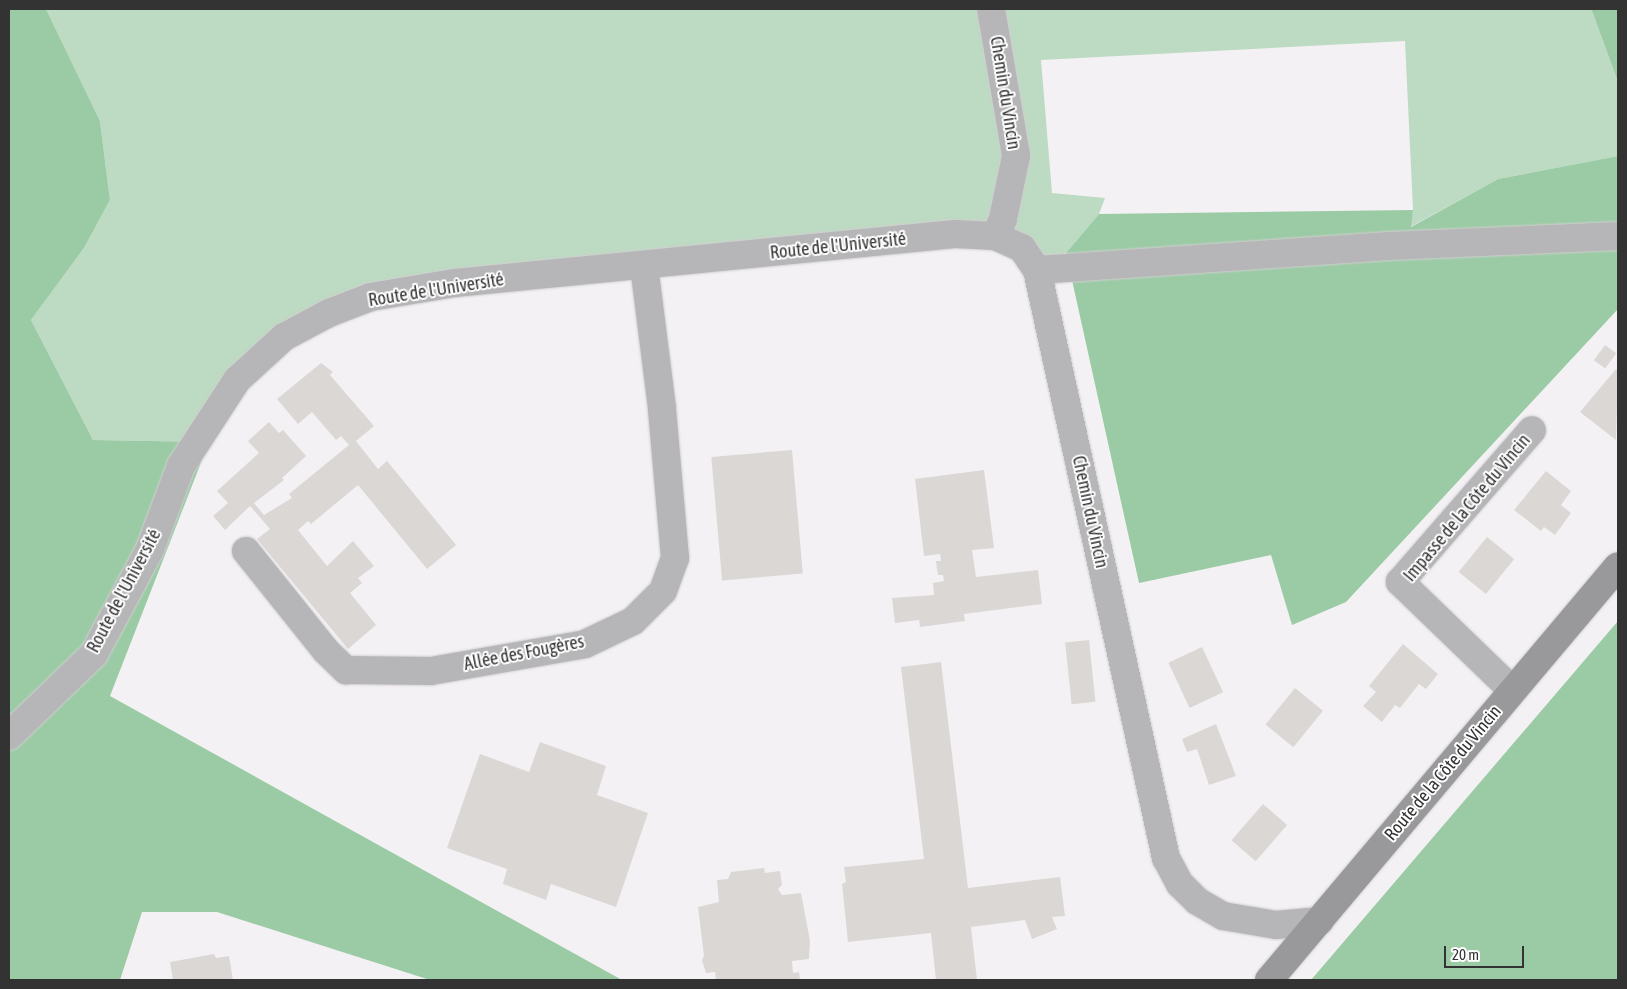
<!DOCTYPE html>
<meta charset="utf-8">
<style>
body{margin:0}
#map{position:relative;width:1627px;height:989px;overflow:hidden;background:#f4f1f5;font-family:"Asap Condensed",sans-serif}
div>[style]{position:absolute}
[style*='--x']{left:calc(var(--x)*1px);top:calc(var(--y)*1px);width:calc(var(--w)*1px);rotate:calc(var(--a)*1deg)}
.green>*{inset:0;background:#bddac2}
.forest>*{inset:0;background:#9bcba4}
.building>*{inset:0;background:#dbd7d5;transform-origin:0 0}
.roads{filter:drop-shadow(0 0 1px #d1cfd2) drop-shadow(0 0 1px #d1cfd2)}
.street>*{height:28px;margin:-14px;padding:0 14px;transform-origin:14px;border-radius:14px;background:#b6b6b8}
.secondary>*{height:28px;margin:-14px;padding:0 14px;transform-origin:14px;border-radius:14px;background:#99999c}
span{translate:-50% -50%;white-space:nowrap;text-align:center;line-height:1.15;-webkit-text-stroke:4px #fff;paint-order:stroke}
.street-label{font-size:18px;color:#343334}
.frame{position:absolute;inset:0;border:10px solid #343334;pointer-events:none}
.scale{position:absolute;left:1444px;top:946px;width:80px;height:22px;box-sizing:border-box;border:2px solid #343334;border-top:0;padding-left:6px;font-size:15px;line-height:18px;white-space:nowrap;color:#343334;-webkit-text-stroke:4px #fff;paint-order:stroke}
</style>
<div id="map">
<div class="green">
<div style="clip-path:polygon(46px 9px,1591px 9px,1618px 82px,1618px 156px,1498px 179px,1410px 227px,1413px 210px,1405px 41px,1041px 60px,1052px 193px,1105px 198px,1099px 214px,1066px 253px,1018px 263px,987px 244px,393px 301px,294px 344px,246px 388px,209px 442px,93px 440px,31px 320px,84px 248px,110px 200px,100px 121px)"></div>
</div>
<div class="forest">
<div style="clip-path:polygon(9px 9px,46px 9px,100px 121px,110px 200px,84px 248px,31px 320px,93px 440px,209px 442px,110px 696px,622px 980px,430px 980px,217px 912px,142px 912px,120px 980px,9px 980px)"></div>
<div style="clip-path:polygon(1591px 9px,1618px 9px,1618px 82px,1593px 14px)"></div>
<div style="clip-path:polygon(1618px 156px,1618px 309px,1346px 602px,1292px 625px,1271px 555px,1139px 583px,1066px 253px,1099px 214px,1413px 210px,1411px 227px,1498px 179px)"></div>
<div style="clip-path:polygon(1618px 621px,1618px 980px,1311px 980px)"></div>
</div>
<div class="building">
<div style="left:1605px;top:345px;width:14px;height:19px;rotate:36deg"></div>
<div style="clip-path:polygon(321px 363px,333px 372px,330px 375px,374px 426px,356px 441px,378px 469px,387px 461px,456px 545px,427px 569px,358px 485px,311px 524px,308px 521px,298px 530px,327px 566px,353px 541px,374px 566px,358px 578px,362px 583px,350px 593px,376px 625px,348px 649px,257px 539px,270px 529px,250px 506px,225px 530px,213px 516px,228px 503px,217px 491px,259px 453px,248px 441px,269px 422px,279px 433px,283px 430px,306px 456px,282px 478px,284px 480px,254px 503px,264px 515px,292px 498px,289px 494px,349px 445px,341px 436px,336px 440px,312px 412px,298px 424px,277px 399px)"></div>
<div style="clip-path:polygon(1616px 369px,1618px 371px,1616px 440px,1580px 412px)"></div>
<div style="left:792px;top:450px;width:124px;height:81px;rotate:85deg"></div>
<div style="clip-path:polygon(984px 470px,994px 548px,972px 550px,976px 577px,1038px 570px,1042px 604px,964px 614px,965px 621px,920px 627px,919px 620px,895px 623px,892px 598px,934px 595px,933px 583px,944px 581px,943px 575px,938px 575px,936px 561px,941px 561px,940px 554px,924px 556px,915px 479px)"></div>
<div style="clip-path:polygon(1546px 471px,1571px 491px,1561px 505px,1571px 513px,1555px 535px,1544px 527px,1541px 531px,1514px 510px)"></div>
<div style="left:1487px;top:537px;width:35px;height:45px;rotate:39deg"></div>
<div style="left:1089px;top:640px;width:62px;height:24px;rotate:84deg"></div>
<div style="clip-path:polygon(1403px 644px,1438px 674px,1426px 689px,1419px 684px,1400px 708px,1395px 705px,1382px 722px,1363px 706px,1376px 692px,1369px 686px)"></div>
<div style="left:1202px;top:647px;width:50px;height:37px;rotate:65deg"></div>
<div style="clip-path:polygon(941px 662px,968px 888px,1060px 877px,1065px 916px,1052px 917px,1057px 929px,1032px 939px,1025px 920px,971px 927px,977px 980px,936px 980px,931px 933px,848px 942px,842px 884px,846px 882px,844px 867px,924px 859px,901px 667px)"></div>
<div style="left:1295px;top:688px;width:36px;height:47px;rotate:39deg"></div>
<div style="clip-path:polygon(1216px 724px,1236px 776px,1209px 785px,1197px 749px,1187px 752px,1182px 739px)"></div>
<div style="clip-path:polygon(540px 742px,606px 766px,597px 795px,648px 813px,616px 907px,551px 884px,546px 900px,503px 884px,507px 869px,447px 848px,480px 754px,529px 772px)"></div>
<div style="left:1263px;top:804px;width:32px;height:48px;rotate:41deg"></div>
<div style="clip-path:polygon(764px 868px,765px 873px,780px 871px,782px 885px,778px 889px,782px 895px,801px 893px,810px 941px,809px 959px,792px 961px,793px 973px,799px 972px,800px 980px,716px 980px,715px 972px,706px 973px,702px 960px,704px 956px,698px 907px,719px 902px,717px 880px,728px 879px,731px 872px)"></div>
<div style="clip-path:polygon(214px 954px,216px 958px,229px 956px,233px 980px,173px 980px,170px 962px)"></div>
</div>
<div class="roads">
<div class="street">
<div style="--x:991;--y:9;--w:149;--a:80.3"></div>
<div style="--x:1016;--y:156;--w:64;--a:101.7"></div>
<div style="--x:1003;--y:219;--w:19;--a:115"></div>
<div style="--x:995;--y:236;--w:30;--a:24"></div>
<div style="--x:1022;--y:248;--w:27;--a:56"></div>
<div style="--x:1037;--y:270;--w:602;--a:77.63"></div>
<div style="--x:1166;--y:858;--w:30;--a:62"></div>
<div style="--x:1180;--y:884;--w:24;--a:45"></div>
<div style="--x:1197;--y:901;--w:30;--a:30"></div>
<div style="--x:1223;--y:916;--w:54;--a:9.6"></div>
<div style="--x:1276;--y:925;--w:44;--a:-5.2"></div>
<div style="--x:1037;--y:270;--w:353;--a:-3.9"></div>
<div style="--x:1389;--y:246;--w:229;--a:-2.5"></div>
<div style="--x:246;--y:551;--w:128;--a:51.3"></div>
<div style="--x:326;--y:651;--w:28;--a:44"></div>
<div style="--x:346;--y:670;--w:85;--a:0.7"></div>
<div style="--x:431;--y:671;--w:156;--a:-9.9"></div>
<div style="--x:585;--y:644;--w:53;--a:-25.6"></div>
<div style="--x:633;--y:621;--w:42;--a:-45"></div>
<div style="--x:663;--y:591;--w:35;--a:-70"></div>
<div style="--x:675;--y:558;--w:151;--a:-95"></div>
<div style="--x:662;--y:408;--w:143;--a:-97.2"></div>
<div style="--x:1512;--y:690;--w:156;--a:-136"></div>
<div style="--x:1400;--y:582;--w:201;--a:-49"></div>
<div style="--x:9;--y:736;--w:118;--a:-44"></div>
<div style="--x:94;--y:654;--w:119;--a:-61.9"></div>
<div style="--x:150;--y:549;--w:89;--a:-69.5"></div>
<div style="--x:181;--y:466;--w:103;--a:-56.9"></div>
<div style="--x:237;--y:380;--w:64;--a:-42.5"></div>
<div style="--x:284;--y:337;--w:51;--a:-28.1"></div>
<div style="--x:329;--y:313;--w:45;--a:-20.9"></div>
<div style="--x:371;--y:297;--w:85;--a:-9.5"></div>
<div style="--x:455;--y:283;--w:502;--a:-5.6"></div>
<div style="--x:955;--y:234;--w:40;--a:2.9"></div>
</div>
<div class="secondary">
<div style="--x:1269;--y:980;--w:541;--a:-49.87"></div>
</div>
</div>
<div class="street-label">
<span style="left:1005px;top:93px;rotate:81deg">Chemin du Vincin</span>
<span style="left:838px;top:246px;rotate:-6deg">Route de l'Université</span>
<span style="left:436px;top:290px;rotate:-9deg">Route de l'Université</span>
<span style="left:1467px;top:508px;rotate:-50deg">Impasse de la Côte du Vincin</span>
<span style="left:1090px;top:512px;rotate:78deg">Chemin du Vincin</span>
<span style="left:124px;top:591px;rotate:-62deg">Route de l'Université</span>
<span style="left:524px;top:653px;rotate:-11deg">Allée des Fougères</span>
<span style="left:1443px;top:773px;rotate:-50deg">Route de la Côte du Vincin</span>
</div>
<div class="frame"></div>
<div class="scale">20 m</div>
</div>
